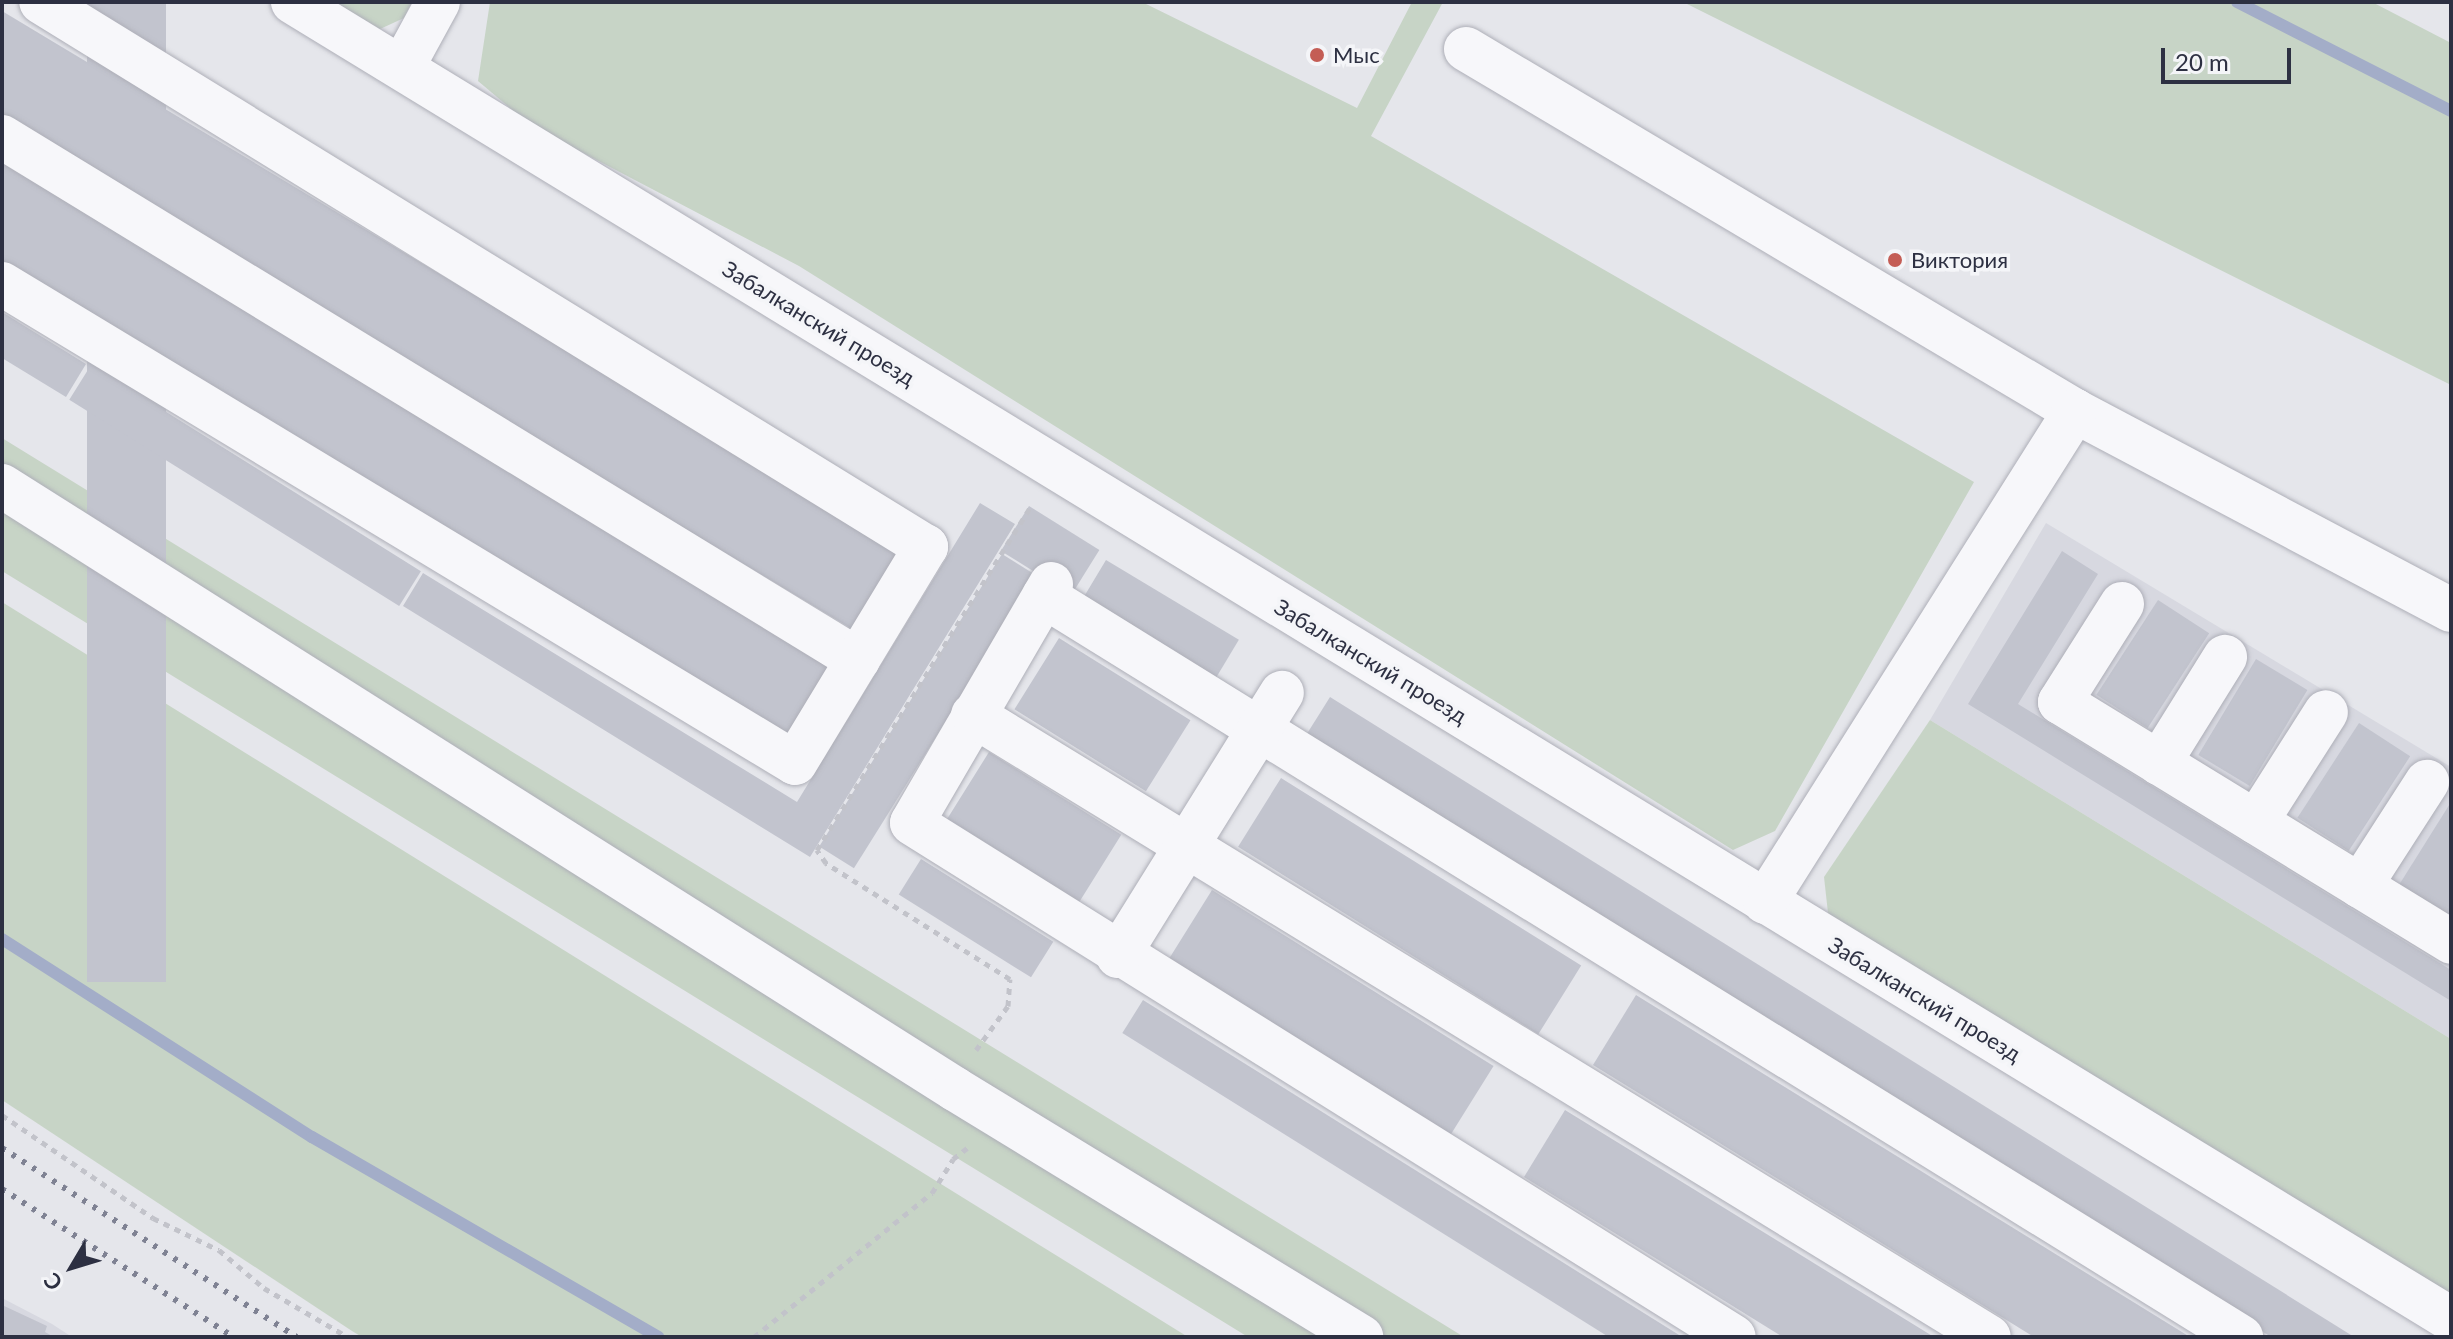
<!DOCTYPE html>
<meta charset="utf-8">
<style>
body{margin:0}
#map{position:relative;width:2453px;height:1339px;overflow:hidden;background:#e5e6eb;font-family:Lato,sans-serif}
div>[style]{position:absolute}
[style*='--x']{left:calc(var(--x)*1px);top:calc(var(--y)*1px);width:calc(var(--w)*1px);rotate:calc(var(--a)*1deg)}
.built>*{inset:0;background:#d7d8e0}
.green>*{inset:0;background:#c7d4c6}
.stream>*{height:12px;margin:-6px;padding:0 6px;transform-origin:6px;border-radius:6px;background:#a3adc8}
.building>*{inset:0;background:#c2c4ce;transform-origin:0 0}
.path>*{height:5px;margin-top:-2.5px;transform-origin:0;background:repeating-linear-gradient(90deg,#c2c3ca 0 6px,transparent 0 12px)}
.roads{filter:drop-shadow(0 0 2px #aeafb8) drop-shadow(0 0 2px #aeafb8)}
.minor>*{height:44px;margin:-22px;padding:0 22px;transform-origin:22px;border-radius:22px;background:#f7f7fa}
.rail>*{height:6px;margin-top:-3px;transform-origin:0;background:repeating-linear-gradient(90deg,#7f8293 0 4px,transparent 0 12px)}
.dots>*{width:22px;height:22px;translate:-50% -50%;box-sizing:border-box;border:4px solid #f4f5f8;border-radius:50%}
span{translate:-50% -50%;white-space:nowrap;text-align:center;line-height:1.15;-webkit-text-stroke:7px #f4f5f8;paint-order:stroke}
.poi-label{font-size:22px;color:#2d3042}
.left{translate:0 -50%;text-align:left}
.street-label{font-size:22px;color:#2d3042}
.frame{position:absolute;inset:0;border:4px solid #2d3042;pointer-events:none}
.north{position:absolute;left:32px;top:1227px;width:80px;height:80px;-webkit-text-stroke:6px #f4f5f8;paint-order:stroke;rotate:232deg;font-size:22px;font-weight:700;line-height:32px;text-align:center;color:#2d3042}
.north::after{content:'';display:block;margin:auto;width:28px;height:36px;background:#2d3042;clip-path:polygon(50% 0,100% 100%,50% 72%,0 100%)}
.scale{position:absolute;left:2161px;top:48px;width:130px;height:36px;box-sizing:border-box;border:4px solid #2d3042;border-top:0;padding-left:10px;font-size:24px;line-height:28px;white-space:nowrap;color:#2d3042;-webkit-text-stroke:6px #f4f5f8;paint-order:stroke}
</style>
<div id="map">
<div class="built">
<div style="clip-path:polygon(2046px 523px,2451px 767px,2451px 1039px,1930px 720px)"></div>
<div style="clip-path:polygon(2px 1298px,52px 1324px,72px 1337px,2px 1337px)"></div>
</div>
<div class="green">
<div style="clip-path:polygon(335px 2px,412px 2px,404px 18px,380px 29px)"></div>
<div style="clip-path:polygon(490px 2px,1142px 2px,1357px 108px,1412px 2px,1443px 2px,1371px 136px,1974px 482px,1775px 831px,1733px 850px,799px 266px,530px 125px,478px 81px)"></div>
<div style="clip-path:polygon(1683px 2px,2372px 2px,2451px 43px,2451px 385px)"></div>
<div style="clip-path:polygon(2px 438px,1464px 1337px,1248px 1337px,2px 571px)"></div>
<div style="clip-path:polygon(2px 602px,1188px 1337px,362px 1337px,352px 1331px,2px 1100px)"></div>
<div style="clip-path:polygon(1930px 720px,2451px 1039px,2451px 1304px,1829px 922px,1824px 877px)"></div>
</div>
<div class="stream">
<div style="--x:2237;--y:2;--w:240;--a:27"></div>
<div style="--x:2;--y:939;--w:368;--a:32.6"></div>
<div style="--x:312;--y:1137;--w:400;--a:30"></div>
</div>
<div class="building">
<div style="left:87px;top:2px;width:79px;height:980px"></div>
<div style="left:2px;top:11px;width:1047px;height:92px;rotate:31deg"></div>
<div style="left:2px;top:163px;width:974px;height:92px;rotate:31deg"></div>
<div style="clip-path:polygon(2px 312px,86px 364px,66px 397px,2px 358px)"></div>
<div style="left:91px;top:365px;width:389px;height:41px;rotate:32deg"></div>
<div style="clip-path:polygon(980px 503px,1015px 524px,810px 857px,403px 606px,423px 573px,797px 802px)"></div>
<div style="left:1029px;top:506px;width:83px;height:53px;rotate:32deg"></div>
<div style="clip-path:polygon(2062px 551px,2098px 574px,2018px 704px,2451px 970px,2451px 1001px,1968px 704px)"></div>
<div style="left:1002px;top:554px;width:41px;height:345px;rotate:32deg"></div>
<div style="left:1106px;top:560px;width:155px;height:44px;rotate:31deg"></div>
<div style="left:2158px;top:600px;width:61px;height:113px;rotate:33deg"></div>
<div style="left:1059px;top:638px;width:155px;height:84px;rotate:32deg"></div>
<div style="left:2256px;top:659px;width:60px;height:112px;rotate:31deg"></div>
<div style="left:1330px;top:697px;width:1220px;height:44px;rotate:32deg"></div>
<div style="left:2359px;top:723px;width:61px;height:113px;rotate:33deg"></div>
<div style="left:989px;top:752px;width:156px;height:84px;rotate:32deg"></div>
<div style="left:1281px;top:778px;width:354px;height:81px;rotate:32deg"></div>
<div style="clip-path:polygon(2451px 802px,2451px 918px,2399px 885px)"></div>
<div style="left:921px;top:859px;width:156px;height:42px;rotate:32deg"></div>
<div style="left:1212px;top:890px;width:332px;height:82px;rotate:32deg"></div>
<div style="clip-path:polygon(1636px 995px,2190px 1337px,2034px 1337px,1593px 1065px)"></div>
<div style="left:1143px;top:1000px;width:641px;height:39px;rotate:32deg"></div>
<div style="clip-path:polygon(1565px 1110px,1934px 1337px,1783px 1337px,1524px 1177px)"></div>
<div style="clip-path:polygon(2px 1305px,47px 1326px,45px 1332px,54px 1337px,2px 1337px)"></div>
</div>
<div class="path">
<div style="--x:976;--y:1050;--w:54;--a:-54"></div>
<div style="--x:1008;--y:1006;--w:27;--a:-86"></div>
<div style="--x:1010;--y:979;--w:218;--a:-147.8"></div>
<div style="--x:826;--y:863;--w:16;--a:-125"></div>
<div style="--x:817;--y:850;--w:405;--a:-58.1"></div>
<div style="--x:2;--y:1115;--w:183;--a:34.3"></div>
<div style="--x:153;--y:1218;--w:73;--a:25.9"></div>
<div style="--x:219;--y:1250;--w:59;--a:40.2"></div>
<div style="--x:264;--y:1288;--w:97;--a:30.3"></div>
<div style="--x:754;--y:1337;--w:229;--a:-39"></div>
<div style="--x:932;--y:1193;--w:40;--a:-58"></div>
<div style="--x:953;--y:1159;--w:18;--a:-38"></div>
</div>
<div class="roads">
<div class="minor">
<div style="--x:293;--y:2;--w:2528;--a:31.4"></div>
<div style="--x:1466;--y:49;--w:708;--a:30.73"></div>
<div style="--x:2075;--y:411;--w:425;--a:27.9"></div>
<div style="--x:402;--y:68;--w:75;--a:-61.4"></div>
<div style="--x:2;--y:137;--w:1003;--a:31.42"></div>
<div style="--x:2;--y:284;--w:926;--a:31.13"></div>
<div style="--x:795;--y:763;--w:253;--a:-58.8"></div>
<div style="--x:926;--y:547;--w:1039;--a:-148.37"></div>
<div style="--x:2;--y:486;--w:1128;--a:32.32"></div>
<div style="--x:955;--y:1089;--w:476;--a:31.4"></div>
<div style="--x:1051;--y:584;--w:276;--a:120.2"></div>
<div style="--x:912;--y:823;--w:969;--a:32.02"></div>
<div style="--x:1044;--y:596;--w:1408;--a:31.76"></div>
<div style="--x:2122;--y:604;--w:116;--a:122.3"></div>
<div style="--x:2060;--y:702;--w:459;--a:31.5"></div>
<div style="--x:973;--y:715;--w:1191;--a:31.48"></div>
<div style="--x:2159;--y:763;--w:125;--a:-58.1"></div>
<div style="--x:2256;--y:822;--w:130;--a:-57.5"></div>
<div style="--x:2360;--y:886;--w:124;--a:-57.2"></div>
<div style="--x:1765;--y:902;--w:581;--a:-57.73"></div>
<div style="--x:1118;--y:956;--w:310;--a:-58.1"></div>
</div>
</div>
<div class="rail">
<div style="--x:2;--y:1148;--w:350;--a:32.7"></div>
<div style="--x:2;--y:1189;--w:274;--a:32.6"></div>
</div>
<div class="dots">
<div style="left:1317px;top:55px;background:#c45d55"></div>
<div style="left:1895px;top:260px;background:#c45d55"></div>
</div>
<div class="poi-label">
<span class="left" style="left:1333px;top:55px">Мыс</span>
<span class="left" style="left:1911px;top:260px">Виктория</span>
</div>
<div class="street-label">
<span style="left:819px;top:323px;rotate:31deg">Забалканский проезд</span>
<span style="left:1371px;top:661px;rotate:31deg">Забалканский проезд</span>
<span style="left:1925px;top:999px;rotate:31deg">Забалканский проезд</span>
</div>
<div class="frame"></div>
<div class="north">С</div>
<div class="scale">20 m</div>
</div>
